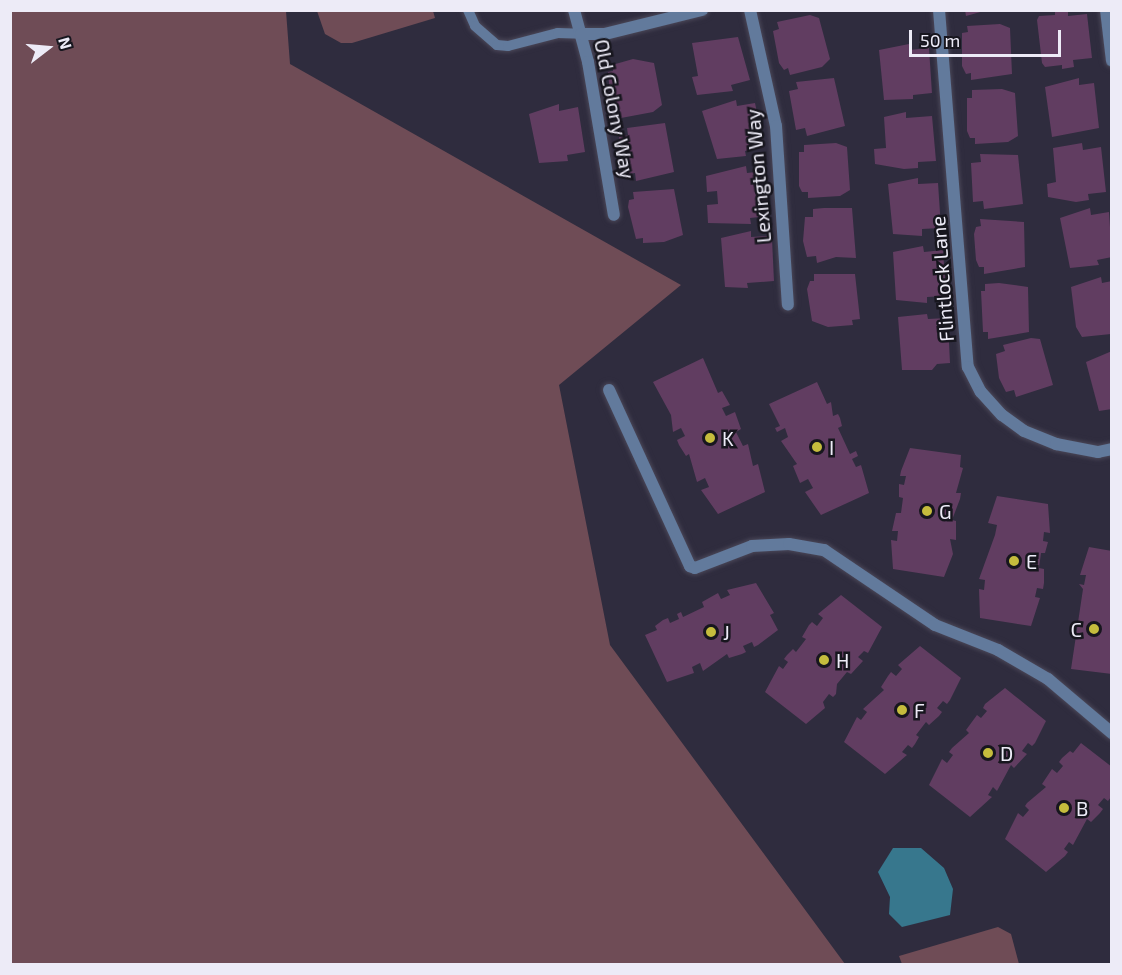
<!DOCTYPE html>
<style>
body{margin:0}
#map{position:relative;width:1122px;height:975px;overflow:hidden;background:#2f2c3e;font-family:"Exo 2",sans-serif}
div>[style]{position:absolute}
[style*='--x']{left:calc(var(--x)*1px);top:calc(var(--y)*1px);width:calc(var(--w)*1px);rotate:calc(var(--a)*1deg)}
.green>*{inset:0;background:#6f4c56}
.water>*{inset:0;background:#37778d}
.building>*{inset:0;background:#613d61}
.roads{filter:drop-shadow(0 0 2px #4a4758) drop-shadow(0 0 2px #4a4758)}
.service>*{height:10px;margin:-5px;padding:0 5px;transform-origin:5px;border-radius:5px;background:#627a9c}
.minor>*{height:12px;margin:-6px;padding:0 6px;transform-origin:6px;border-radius:6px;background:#627a9c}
.dots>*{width:16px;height:16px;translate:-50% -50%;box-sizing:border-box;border:3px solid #17161e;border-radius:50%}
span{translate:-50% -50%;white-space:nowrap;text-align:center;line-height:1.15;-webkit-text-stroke:5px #17161e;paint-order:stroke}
.street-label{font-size:20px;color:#edebf7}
.poi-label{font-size:20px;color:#edebf7}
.left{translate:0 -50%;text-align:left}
.right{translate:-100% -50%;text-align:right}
.frame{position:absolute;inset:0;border:12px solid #edebf7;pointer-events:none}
.north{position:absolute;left:18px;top:18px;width:60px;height:60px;-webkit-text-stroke:4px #17161e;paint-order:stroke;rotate:74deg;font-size:16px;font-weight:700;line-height:24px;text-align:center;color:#edebf7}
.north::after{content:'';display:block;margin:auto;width:21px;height:27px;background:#edebf7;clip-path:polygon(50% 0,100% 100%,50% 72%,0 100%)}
.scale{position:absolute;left:909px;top:30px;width:152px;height:27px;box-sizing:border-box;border:3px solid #edebf7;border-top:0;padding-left:8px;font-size:18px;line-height:21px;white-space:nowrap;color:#edebf7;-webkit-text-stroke:4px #17161e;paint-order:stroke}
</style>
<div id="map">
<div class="green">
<div style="clip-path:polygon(10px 11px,286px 11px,290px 64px,681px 285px,559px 385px,610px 645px,845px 964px,11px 964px)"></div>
<div style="clip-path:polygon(317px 11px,433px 11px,435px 18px,352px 43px,341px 43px,325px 34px)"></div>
<div style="clip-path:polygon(998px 927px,1011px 934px,1019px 964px,902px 964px,899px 956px)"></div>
</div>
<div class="water">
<div style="clip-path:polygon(893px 848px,921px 848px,944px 868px,953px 889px,950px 915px,902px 927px,889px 914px,890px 897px,878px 872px)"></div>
</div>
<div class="building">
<div style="clip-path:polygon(965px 10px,984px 10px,984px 11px,966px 16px)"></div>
<div style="clip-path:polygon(1055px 10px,1068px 10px,1068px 16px,1087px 14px,1092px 58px,1073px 60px,1074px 67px,1062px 69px,1062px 65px,1045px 67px,1042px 63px,1037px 20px,1039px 16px,1055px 15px)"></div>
<div style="clip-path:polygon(810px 15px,819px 18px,830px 59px,822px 67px,790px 75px,788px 68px,784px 70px,779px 63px,773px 31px,779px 29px,777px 22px)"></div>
<div style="clip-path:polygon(1000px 24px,1010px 28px,1012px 74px,971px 80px,971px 73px,966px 74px,962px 66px,962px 33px,968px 32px,967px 26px)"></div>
<div style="clip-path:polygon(738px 37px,750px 80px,731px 85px,733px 91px,697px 95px,692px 77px,698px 76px,692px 43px)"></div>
<div style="clip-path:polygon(909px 44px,909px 50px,929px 48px,932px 93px,913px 95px,913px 99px,884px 100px,879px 50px)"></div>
<div style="clip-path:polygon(633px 59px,654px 63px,662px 105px,653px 112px,621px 118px,620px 111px,615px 112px,611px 105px,608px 72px,613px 71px,612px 65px)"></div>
<div style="clip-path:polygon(834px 78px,845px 126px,807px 136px,805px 128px,796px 130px,789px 91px,798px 89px,796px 82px)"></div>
<div style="clip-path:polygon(1079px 78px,1079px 85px,1094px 83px,1099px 128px,1052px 137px,1045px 87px)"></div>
<div style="clip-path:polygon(1002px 89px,1015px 93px,1018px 136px,1008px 142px,975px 144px,975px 138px,970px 138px,967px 131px,967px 98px,972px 98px,972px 90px)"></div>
<div style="clip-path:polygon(736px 100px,737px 106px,755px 103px,764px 147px,745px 151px,746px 156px,717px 159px,702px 111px)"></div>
<div style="clip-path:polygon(559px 104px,559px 111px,578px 107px,585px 152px,567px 155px,568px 161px,539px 163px,529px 114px)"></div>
<div style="clip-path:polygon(906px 112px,906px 118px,932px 116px,936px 161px,918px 162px,918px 168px,904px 169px,875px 164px,874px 149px,886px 148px,884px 117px)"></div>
<div style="clip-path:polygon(665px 123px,674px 172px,636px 181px,635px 173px,624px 175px,619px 137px,628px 135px,627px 128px)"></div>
<div style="clip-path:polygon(836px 143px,847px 147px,850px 190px,840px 196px,808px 198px,808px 192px,802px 192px,799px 186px,799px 152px,804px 152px,804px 145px)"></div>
<div style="clip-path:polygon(1082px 143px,1083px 150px,1101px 147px,1106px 192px,1088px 194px,1089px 200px,1076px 202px,1048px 197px,1047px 184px,1056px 182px,1053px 148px)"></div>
<div style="clip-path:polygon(980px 154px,1018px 155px,1023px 204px,984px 209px,983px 201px,973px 202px,971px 163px,981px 162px)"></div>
<div style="clip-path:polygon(746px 166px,747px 173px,765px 171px,769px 216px,750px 218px,751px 224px,708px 223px,707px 205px,718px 204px,717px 191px,707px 192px,706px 176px)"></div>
<div style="clip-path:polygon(918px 178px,918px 184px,938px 183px,941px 228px,922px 229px,922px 236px,893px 234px,888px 184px)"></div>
<div style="clip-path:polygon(674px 189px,683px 235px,664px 242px,643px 243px,643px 238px,636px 239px,628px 207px,629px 200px,634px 199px,633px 192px)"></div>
<div style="clip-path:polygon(824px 208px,852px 208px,856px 258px,836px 257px,817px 263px,816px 256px,807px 257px,803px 241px,805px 217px,813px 217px,813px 209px)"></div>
<div style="clip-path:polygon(1090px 208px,1091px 215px,1109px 212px,1112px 257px,1097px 260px,1099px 265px,1070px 268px,1060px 218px)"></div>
<div style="clip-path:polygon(980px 219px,1024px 222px,1025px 267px,984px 274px,984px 267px,979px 267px,976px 260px,974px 234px,976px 227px,981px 226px)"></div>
<div style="clip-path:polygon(751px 231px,751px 237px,770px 236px,772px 239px,774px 281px,747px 283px,748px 288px,725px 287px,721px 238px)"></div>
<div style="clip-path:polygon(923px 246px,924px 252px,943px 250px,946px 296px,927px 297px,927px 303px,896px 300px,893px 252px)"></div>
<div style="clip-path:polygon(814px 274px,855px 274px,860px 319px,852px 320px,853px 325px,828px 327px,812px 321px,807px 289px,810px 281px,814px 281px)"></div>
<div style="clip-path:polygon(1101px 277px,1102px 283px,1112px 281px,1111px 334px,1082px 337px,1076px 327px,1071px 287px)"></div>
<div style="clip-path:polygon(999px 283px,1028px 287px,1029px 332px,988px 339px,988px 332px,983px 332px,981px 291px,985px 291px,985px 284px)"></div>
<div style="clip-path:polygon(927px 314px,928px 319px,947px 318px,948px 322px,950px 363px,937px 364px,932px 370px,902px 370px,898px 317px)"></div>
<div style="clip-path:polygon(1031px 338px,1040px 339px,1053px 385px,1016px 397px,1014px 390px,1006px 392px,999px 378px,996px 354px,1005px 351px,1003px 345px)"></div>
<div style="clip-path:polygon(1112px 351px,1112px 409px,1099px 411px,1086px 362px)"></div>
<div style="clip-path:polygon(703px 358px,718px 393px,722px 391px,730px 405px,722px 408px,726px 416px,735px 412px,741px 429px,736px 432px,743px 446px,748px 444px,753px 466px,758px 464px,765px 492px,718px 514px,701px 490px,709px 487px,705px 478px,697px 482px,689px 454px,686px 456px,679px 445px,677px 440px,685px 436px,681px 428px,673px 432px,671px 415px,653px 382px)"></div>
<div style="clip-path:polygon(817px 382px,827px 404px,831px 402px,833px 416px,838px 414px,840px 418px,842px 426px,838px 428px,850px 454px,856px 451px,858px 456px,852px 459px,856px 467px,861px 465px,869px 493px,821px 515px,805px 492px,813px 488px,808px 479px,800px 483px,793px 466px,797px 464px,781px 441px,788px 437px,785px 428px,777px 432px,775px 428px,780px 426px,769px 404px)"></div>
<div style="clip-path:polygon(910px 448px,961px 455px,960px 467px,963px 468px,956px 493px,961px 493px,960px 499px,952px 520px,956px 521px,956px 540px,950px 539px,953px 554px,944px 577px,893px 569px,891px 540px,897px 541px,898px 531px,892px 531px,896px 513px,901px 513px,903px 498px,899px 497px,899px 484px,904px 485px,906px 476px,900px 476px,901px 471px)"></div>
<div style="clip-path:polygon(997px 496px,1048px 504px,1050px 533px,1044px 532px,1043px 541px,1048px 542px,1045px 553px,1041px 553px,1039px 568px,1044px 569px,1044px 583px,1043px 589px,1037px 588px,1035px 597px,1040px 598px,1031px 626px,980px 618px,979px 589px,984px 590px,985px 580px,979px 579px,995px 535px,997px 525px,988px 523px)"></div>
<div style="clip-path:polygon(1089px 547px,1112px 551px,1112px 674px,1071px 669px,1083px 589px,1079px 584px,1084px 585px,1086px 575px,1080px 575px)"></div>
<div style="clip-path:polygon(756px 583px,774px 613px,770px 615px,778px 630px,758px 645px,754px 647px,752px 642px,743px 646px,746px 652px,742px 654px,729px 658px,727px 654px,703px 671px,700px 663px,692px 667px,694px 673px,667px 682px,645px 635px,657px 630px,655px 626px,663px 620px,668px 618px,670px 623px,679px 619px,677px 614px,681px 612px,683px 617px,704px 607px,702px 602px,718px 593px,721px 599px,730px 595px,727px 590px)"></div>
<div style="clip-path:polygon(841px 595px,882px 627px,868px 653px,864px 651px,858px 657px,863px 661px,851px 674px,847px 672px,837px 684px,836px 694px,833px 697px,829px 694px,823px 702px,825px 708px,806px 724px,765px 692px,779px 666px,783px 669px,788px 662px,784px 659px,787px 655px,793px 649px,796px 652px,806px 639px,802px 637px,809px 625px,812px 622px,817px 626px,823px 618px,818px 614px)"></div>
<div style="clip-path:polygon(920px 646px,961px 678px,950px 700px,947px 704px,943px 701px,937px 708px,942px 712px,939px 716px,929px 725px,926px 722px,916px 735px,919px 737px,915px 744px,912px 748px,908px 745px,902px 752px,907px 755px,885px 774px,844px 742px,857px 717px,861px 720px,867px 712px,863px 709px,884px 690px,881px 687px,888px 676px,891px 672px,896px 676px,902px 669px,898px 665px)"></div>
<div style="clip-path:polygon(1005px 688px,1046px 721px,1035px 743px,1032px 746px,1028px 743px,1022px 751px,1027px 754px,1014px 768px,1011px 765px,997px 791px,993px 787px,988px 795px,992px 797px,970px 817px,929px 785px,942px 759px,947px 763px,953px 755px,949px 752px,952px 748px,969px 733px,966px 730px,977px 715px,981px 718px,987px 711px,983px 708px,985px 704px)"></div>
<div style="clip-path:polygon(1081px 743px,1112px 767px,1111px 797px,1108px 801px,1104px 798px,1098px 805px,1103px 809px,1100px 813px,1091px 822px,1087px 819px,1073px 845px,1069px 842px,1064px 849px,1068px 852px,1065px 856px,1046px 872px,1005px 839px,1018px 813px,1023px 817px,1029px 810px,1025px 806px,1027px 803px,1046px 787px,1042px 784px,1052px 769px,1057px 773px,1063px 766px,1059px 762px,1062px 758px,1070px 751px,1073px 753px)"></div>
</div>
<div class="roads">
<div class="service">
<div style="--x:468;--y:10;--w:17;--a:66"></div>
<div style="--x:475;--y:26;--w:29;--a:41"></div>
<div style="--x:497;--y:45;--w:11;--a:5"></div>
<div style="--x:508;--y:46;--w:52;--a:-14.6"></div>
<div style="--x:558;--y:33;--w:23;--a:2"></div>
</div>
<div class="minor">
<div style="--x:574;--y:10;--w:54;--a:74.9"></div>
<div style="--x:588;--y:62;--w:155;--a:80.4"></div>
<div style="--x:750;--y:10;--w:119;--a:77.4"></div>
<div style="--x:776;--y:126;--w:179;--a:86.2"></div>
<div style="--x:939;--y:10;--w:358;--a:85.4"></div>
<div style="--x:968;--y:367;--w:28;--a:63"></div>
<div style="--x:981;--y:392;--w:31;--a:48"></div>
<div style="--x:1002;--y:415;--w:27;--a:36"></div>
<div style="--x:1024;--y:431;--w:35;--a:22"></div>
<div style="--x:1056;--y:444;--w:43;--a:10.8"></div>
<div style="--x:1098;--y:452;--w:14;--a:-12"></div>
<div style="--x:1106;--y:10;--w:51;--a:83.3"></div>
<div style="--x:581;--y:34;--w:24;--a:0"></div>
<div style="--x:605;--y:34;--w:100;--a:-13.9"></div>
<div style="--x:609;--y:390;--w:194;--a:65.3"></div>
<div style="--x:690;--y:566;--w:5;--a:22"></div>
<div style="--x:695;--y:568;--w:61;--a:-21.1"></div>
<div style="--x:752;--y:546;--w:37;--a:-3"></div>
<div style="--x:789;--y:544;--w:36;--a:10"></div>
<div style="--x:824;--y:550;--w:134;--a:34"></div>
<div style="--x:935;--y:625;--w:68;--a:21.6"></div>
<div style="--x:998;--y:650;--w:58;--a:30.1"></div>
<div style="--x:1048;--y:679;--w:84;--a:40.2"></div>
</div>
</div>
<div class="dots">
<div style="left:710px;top:438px;background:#c5bc3d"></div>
<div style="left:817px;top:447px;background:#c5bc3d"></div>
<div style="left:927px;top:511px;background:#c5bc3d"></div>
<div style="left:1014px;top:561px;background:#c5bc3d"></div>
<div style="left:1094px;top:629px;background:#c5bc3d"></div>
<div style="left:711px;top:632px;background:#c5bc3d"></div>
<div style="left:824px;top:660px;background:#c5bc3d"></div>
<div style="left:902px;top:710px;background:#c5bc3d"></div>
<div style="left:988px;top:753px;background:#c5bc3d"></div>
<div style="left:1064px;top:808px;background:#c5bc3d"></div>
</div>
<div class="street-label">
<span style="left:615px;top:109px;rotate:79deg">Old Colony Way</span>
<span style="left:758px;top:176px;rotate:-95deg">Lexington Way</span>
<span style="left:942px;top:279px;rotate:-94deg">Flintlock Lane</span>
</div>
<div class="poi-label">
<span class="left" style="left:722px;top:438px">K</span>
<span class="left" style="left:829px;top:447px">I</span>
<span class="left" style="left:939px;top:511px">G</span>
<span class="left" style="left:1026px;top:561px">E</span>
<span class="right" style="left:1082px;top:629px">C</span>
<span class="left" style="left:723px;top:632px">J</span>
<span class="left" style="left:836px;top:660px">H</span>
<span class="left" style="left:914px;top:710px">F</span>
<span class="left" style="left:1000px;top:753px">D</span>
<span class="left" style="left:1076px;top:808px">B</span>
</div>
<div class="frame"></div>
<div class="north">N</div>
<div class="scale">50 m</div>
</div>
